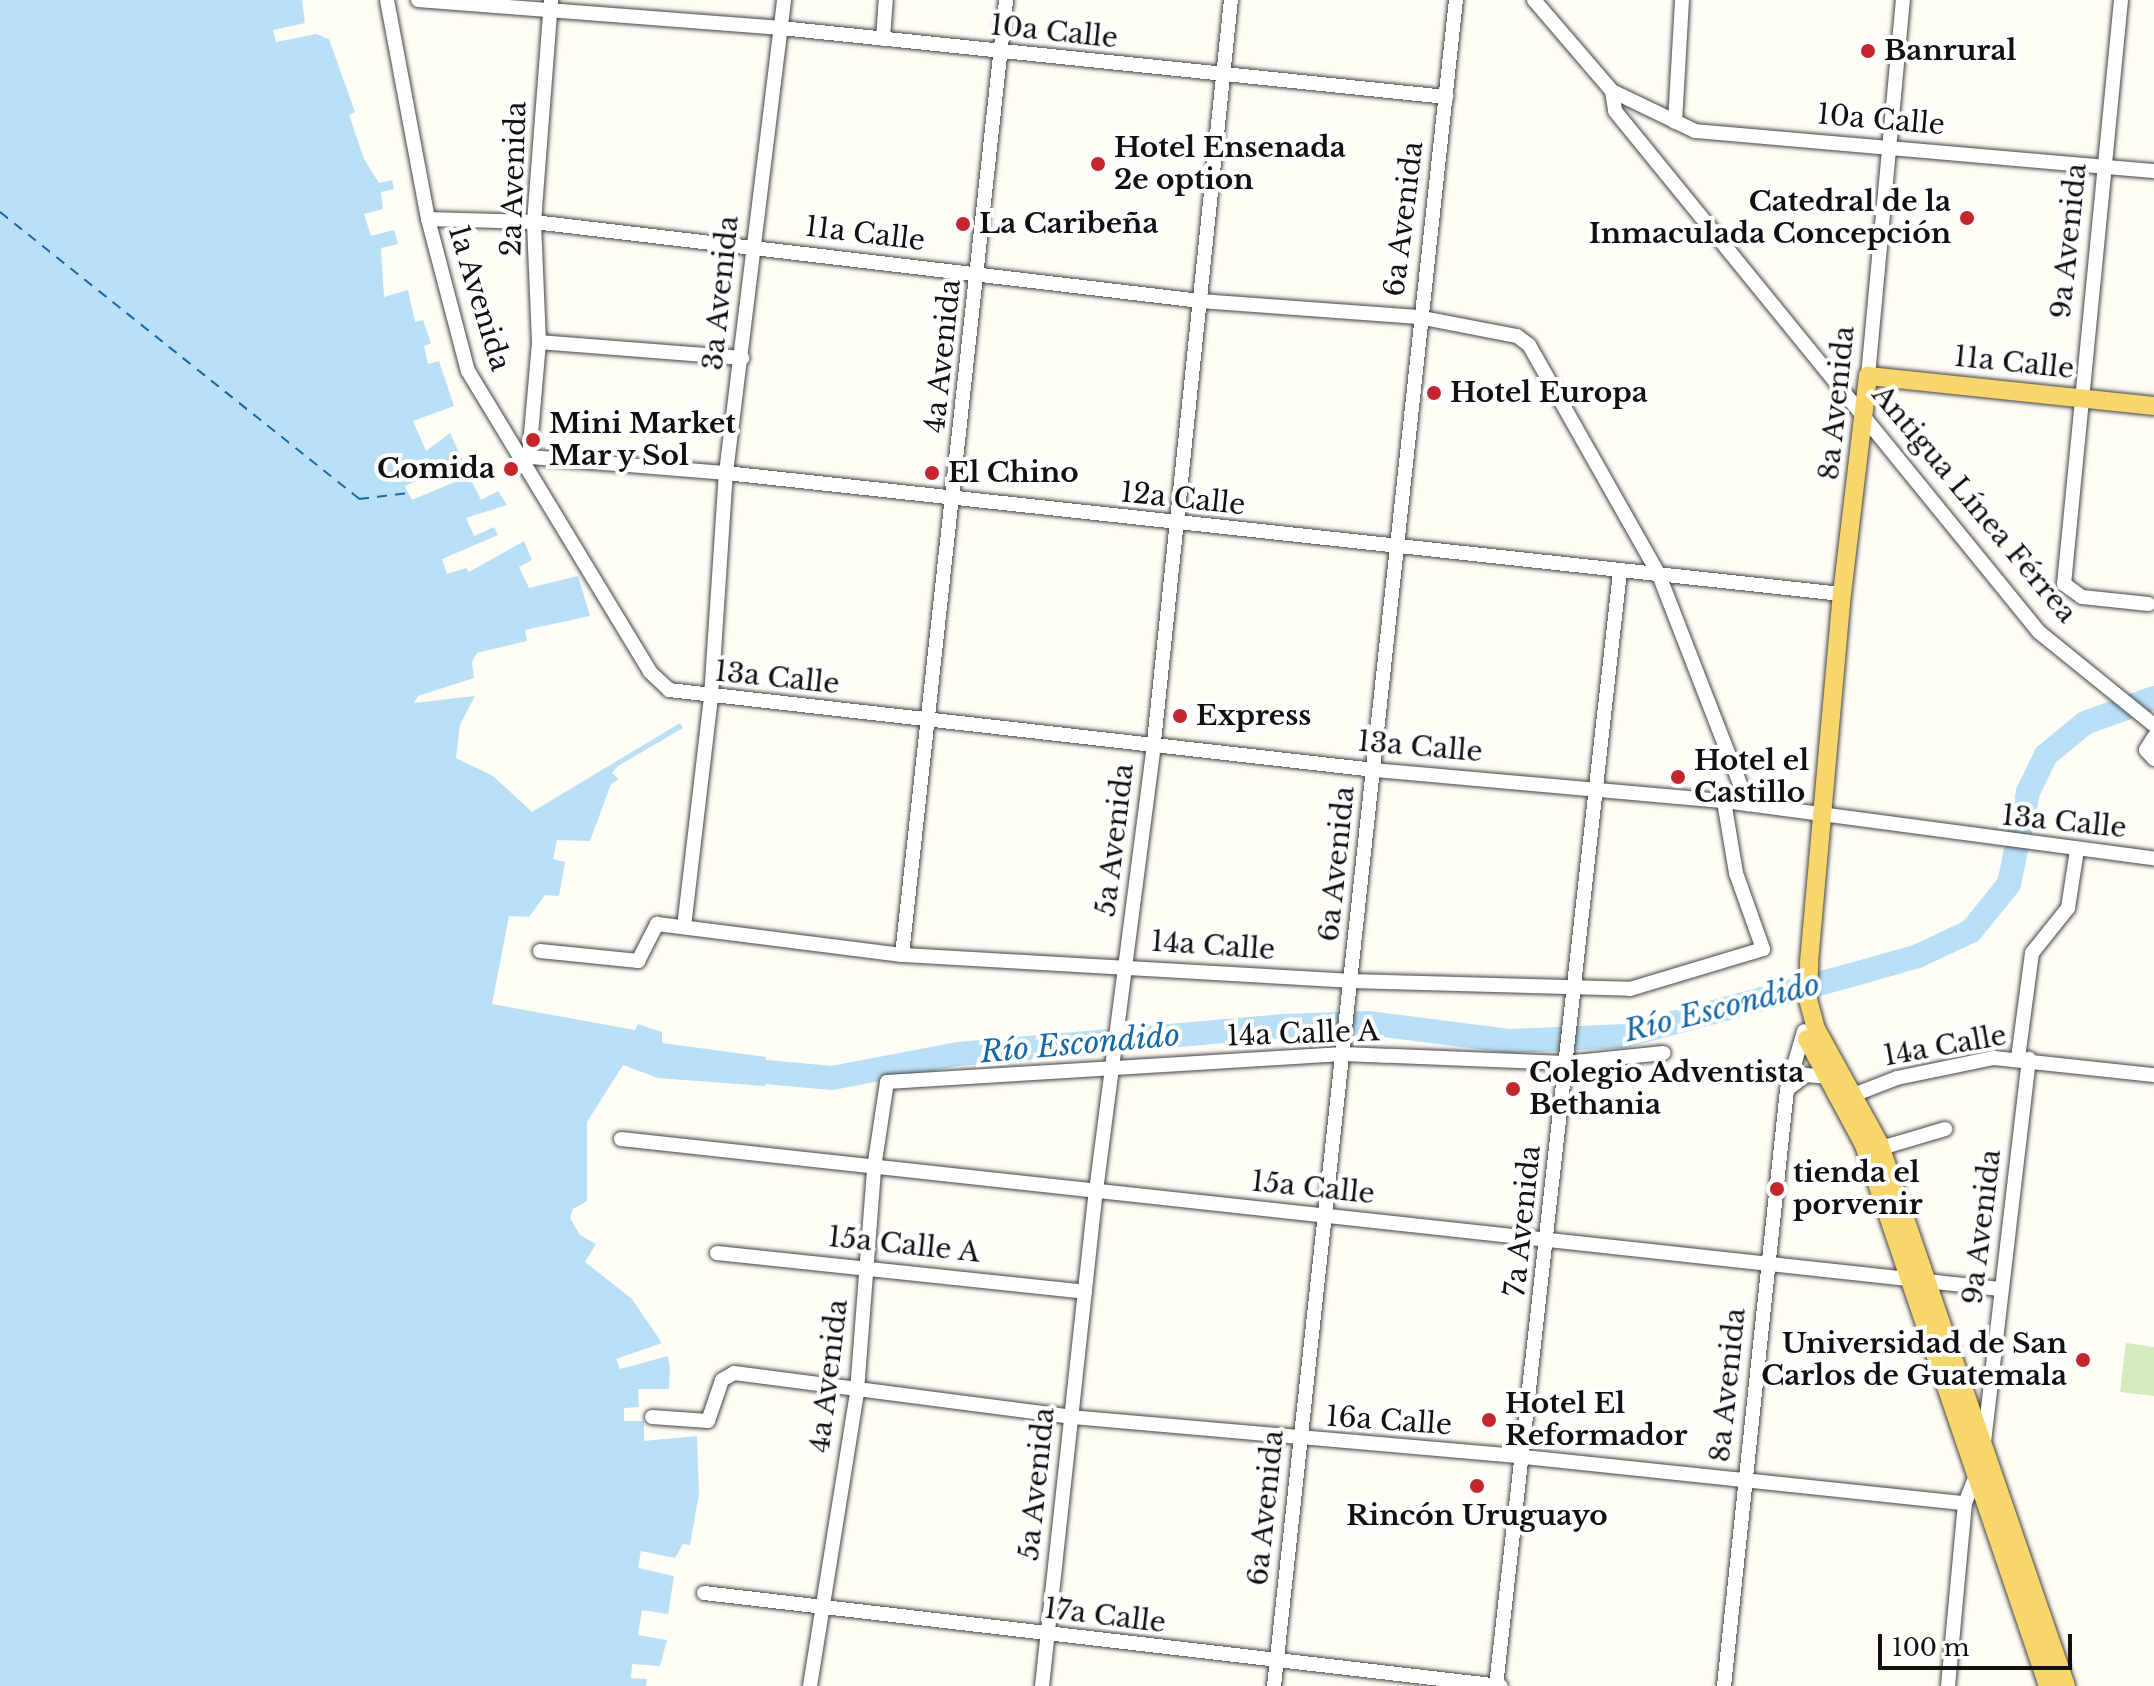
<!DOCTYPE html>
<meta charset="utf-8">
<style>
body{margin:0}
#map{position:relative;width:2154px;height:1686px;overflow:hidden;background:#fffdf5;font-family:"Libre Baskerville",serif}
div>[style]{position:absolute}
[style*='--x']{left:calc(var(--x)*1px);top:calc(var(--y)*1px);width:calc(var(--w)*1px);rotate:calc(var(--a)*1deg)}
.green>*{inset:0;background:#d5ebbd}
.water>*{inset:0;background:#b9e0f7}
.pier>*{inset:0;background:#fffdf5}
.river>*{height:24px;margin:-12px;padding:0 12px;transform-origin:12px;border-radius:12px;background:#b9e0f7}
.ferry>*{height:2px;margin-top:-1px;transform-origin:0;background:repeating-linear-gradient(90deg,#1768a6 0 10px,transparent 0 18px)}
.roads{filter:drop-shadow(0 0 2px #444) drop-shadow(0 0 2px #444)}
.minor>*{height:14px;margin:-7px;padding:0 7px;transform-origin:7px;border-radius:7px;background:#fff}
.major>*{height:18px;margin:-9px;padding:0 9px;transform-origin:9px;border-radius:9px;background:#f9d66b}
.dots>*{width:22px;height:22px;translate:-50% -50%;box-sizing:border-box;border:4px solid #fff;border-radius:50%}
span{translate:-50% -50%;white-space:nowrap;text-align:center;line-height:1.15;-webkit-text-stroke:8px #fff;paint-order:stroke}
.street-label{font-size:28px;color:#111}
.poi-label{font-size:28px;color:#111;font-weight:700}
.left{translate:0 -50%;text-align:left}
.right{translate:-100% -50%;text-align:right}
.water-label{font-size:30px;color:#1768a6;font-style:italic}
.scale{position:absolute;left:1878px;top:1634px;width:194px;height:36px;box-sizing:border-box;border:4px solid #111;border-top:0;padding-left:10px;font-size:24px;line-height:28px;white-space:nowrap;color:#111;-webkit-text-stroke:6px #fff;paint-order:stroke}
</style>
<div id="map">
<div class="green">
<div style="clip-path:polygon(2126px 1343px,2154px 1347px,2154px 1396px,2120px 1392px)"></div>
</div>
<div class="water">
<div style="clip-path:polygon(0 0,302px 0,305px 23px,273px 30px,276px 42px,316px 34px,329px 39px,355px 112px,349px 115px,364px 159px,379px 183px,392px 180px,394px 189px,381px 192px,383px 209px,364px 214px,371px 236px,394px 230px,398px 244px,381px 248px,384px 297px,408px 290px,415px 322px,423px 320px,431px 343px,424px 346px,428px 364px,439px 361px,454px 406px,413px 421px,426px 451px,450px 433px,463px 461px,406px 487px,412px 500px,469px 476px,481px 500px,498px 491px,507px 505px,466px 518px,474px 536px,494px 527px,498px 535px,442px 559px,447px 574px,466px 568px,469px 572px,524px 541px,532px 560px,519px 567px,529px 588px,578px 576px,590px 616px,525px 630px,527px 641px,477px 653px,472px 662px,474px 678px,418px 696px,414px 703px,475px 696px,460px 725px,456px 758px,493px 776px,532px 812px,680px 723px,683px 728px,618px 766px,612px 773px,619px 779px,611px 784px,590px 841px,557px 840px,553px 859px,565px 862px,559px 896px,545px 895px,529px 917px,509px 916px,492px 1004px,635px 1030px,638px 1024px,662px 1032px,662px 1043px,766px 1057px,765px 1086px,658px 1078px,623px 1065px,587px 1122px,587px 1201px,573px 1209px,570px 1218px,580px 1235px,596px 1244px,585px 1262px,632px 1299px,662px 1343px,616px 1359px,620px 1369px,668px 1356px,670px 1368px,669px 1389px,638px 1389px,639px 1407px,624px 1408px,624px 1421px,644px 1421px,644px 1441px,697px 1436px,699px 1494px,690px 1545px,683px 1544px,675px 1558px,641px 1551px,638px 1568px,674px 1576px,668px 1614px,642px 1610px,638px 1635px,667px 1640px,660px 1666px,632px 1664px,631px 1678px,647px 1679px,646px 1686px,0 1686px)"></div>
</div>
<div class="pier">
<div style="clip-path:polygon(467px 459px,411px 488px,410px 496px,405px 486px)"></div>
</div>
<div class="river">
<div style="--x:766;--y:1072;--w:66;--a:5.2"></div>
<div style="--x:832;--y:1078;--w:128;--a:-10.8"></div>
<div style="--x:958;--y:1054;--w:325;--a:-4.9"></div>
<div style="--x:1282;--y:1026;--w:86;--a:-2"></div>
<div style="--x:1368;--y:1023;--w:144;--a:7.2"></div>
<div style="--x:1511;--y:1041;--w:113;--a:-2.5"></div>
<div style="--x:1624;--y:1036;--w:232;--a:-15"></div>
<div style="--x:1848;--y:976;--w:73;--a:-15.9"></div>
<div style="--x:1918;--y:956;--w:59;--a:-25.3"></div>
<div style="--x:1971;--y:931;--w:60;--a:-51"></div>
<div style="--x:2009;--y:884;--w:94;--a:-78.3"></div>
<div style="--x:2028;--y:792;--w:41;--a:-64.1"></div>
<div style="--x:2046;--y:755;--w:50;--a:-39.4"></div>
<div style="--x:2085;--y:723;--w:73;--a:-19.9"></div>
</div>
<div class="ferry">
<div style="--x:0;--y:212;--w:460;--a:38.6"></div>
<div style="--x:359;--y:499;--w:50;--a:-6.8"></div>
</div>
<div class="roads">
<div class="minor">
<div style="--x:387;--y:0;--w:223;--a:79.4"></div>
<div style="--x:428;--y:219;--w:157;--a:75.3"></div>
<div style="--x:468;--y:371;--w:352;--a:58.8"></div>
<div style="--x:650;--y:672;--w:26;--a:43"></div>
<div style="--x:669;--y:690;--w:710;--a:6.47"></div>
<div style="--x:1374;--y:770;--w:351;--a:5.1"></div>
<div style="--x:1724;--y:801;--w:434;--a:7.6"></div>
<div style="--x:418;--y:0;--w:364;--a:4.4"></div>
<div style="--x:781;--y:28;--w:669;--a:5.92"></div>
<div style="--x:1534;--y:0;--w:120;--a:49.4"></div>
<div style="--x:1612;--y:91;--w:20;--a:81"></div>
<div style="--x:1615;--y:111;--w:672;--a:50.86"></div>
<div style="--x:2039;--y:632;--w:148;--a:39"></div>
<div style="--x:2121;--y:0;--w:587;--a:95.57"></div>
<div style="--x:2064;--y:584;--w:22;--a:36"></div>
<div style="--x:2082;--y:597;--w:67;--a:6"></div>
<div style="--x:883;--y:39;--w:39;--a:-86"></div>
<div style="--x:1612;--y:91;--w:92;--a:25.7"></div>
<div style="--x:1695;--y:131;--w:461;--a:5"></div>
<div style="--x:1675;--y:122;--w:122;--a:-86.7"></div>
<div style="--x:428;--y:219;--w:106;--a:1.6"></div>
<div style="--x:534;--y:222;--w:671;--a:6.76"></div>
<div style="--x:1200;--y:301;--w:219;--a:4.2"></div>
<div style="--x:1418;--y:317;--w:101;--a:10.9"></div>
<div style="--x:1517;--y:336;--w:15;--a:37"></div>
<div style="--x:1529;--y:345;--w:264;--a:60.5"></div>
<div style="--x:1659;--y:575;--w:246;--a:68.8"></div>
<div style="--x:539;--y:342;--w:204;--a:4.5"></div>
<div style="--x:1868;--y:376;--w:378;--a:-84.7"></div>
<div style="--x:519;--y:456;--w:208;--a:4.7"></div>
<div style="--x:726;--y:473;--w:1123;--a:6.19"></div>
<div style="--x:529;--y:457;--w:115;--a:-85"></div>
<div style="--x:539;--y:342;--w:120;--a:-92.4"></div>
<div style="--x:534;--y:222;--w:223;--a:-85.6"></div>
<div style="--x:2154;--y:737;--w:15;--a:122"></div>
<div style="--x:2146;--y:750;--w:12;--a:48"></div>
<div style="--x:684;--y:927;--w:232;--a:-83.3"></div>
<div style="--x:711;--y:697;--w:225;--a:-86.2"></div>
<div style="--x:726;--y:473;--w:477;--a:-83"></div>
<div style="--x:540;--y:951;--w:99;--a:5.8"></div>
<div style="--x:638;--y:961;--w:42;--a:-62.8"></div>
<div style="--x:657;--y:924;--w:247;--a:7.2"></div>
<div style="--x:902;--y:955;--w:449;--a:3.3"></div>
<div style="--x:1350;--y:981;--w:280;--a:1.6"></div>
<div style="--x:1630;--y:989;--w:139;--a:-16.7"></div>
<div style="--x:1763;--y:949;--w:81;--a:-109.6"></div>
<div style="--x:1736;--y:873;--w:73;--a:-99.5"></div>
<div style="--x:902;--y:955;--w:961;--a:-83.78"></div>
<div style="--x:2018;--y:1058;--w:106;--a:-82.4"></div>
<div style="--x:2032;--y:953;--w:58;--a:-51.3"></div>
<div style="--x:2068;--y:908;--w:59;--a:-81.2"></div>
<div style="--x:1788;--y:1089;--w:23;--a:-38"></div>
<div style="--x:1806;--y:1075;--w:21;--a:5"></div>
<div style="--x:1843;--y:1099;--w:58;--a:-21.3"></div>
<div style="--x:1897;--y:1078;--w:99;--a:-11.7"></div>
<div style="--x:1994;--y:1058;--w:161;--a:6.1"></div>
<div style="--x:621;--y:1139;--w:1387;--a:6.21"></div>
<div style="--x:1881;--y:1148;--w:67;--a:-16.5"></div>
<div style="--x:717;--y:1253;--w:370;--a:6"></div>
<div style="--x:652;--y:1417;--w:56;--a:4.1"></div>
<div style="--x:708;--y:1421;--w:43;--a:-71.1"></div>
<div style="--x:722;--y:1380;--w:14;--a:-30"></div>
<div style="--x:734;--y:1373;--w:340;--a:7.4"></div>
<div style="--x:1071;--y:1417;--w:455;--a:5"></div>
<div style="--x:1524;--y:1457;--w:443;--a:6"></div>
<div style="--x:1984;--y:1442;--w:386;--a:-83.3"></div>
<div style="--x:704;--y:1593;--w:802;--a:6.66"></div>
<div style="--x:810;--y:1686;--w:299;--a:-80.9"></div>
<div style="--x:857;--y:1391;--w:224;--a:-85.6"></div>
<div style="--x:874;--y:1168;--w:87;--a:-81.4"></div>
<div style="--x:887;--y:1082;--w:457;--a:-3.5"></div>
<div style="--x:1343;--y:1054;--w:223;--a:2.3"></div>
<div style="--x:1566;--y:1063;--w:98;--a:-5.9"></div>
<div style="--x:1042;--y:1686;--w:498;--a:-83.8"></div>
<div style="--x:1096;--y:1191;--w:453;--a:-82.6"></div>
<div style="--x:1154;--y:742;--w:746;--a:-84.08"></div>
<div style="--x:1274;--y:1686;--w:1696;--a:-83.84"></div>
<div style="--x:1496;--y:1686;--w:1122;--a:-83.65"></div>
<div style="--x:1724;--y:1686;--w:599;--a:-83.97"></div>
<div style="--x:1787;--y:1090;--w:61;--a:-73.9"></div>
<div style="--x:1948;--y:1686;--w:184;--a:-84.7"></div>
<div style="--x:1965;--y:1503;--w:32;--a:-68"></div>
</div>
<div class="major">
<div style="--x:1807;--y:1039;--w:120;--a:61.7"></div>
<div style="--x:1864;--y:1145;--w:571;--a:71.22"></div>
<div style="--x:2066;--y:1686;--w:574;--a:-109"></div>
<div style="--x:1879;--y:1143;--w:130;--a:-118.9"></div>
<div style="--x:1816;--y:1029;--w:31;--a:-105"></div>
<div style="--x:1808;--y:999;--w:37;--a:-88"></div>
<div style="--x:1809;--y:962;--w:369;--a:-84.9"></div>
<div style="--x:1842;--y:594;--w:220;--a:-83.2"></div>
<div style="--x:1868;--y:376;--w:288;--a:6"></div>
</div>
</div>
<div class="dots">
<div style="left:1868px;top:51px;background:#c4262e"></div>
<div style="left:1098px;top:164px;background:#c4262e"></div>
<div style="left:1967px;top:218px;background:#c4262e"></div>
<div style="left:963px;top:224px;background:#c4262e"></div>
<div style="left:1434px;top:393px;background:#c4262e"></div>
<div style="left:533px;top:440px;background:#c4262e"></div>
<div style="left:511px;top:469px;background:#c4262e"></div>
<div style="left:932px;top:473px;background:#c4262e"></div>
<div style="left:1180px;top:716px;background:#c4262e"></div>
<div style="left:1678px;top:777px;background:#c4262e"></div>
<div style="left:1513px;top:1089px;background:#c4262e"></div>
<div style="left:1777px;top:1189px;background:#c4262e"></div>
<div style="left:2083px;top:1360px;background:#c4262e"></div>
<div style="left:1489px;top:1420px;background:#c4262e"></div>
<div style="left:1477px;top:1486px;background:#c4262e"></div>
</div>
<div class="street-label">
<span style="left:1054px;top:32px;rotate:6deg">10a Calle</span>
<span style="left:1881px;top:120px;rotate:5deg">10a Calle</span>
<span style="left:514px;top:179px;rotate:-88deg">2a Avenida</span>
<span style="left:1404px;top:219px;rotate:-83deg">6a Avenida</span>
<span style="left:865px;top:234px;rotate:7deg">11a Calle</span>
<span style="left:2069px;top:241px;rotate:-84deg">9a Avenida</span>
<span style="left:721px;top:293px;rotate:-84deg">3a Avenida</span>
<span style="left:479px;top:298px;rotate:73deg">1a Avenida</span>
<span style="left:943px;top:356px;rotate:-84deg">4a Avenida</span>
<span style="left:2014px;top:363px;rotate:6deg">11a Calle</span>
<span style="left:1837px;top:403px;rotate:-84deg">8a Avenida</span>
<span style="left:1183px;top:499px;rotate:6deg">12a Calle</span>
<span style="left:1974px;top:504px;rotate:50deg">Antigua Línea Férrea</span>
<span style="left:777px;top:678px;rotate:6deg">13a Calle</span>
<span style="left:1420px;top:747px;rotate:5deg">13a Calle</span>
<span style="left:2064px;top:822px;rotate:6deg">13a Calle</span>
<span style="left:1115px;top:840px;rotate:-83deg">5a Avenida</span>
<span style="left:1337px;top:864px;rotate:-84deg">6a Avenida</span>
<span style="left:1213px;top:946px;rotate:4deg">14a Calle</span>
<span style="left:1303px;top:1034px;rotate:-2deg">14a Calle A</span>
<span style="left:1945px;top:1046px;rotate:-10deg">14a Calle</span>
<span style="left:1313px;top:1188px;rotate:6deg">15a Calle</span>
<span style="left:1523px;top:1221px;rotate:-84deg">7a Avenida</span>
<span style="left:1982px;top:1227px;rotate:-83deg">9a Avenida</span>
<span style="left:904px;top:1245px;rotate:6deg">15a Calle A</span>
<span style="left:829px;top:1376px;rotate:-83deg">4a Avenida</span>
<span style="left:1728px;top:1385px;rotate:-84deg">8a Avenida</span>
<span style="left:1389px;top:1421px;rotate:4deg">16a Calle</span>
<span style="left:1037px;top:1484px;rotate:-84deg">5a Avenida</span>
<span style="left:1266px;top:1508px;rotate:-84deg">6a Avenida</span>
<span style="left:1105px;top:1616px;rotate:7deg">17a Calle</span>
</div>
<div class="poi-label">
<span class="left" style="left:1884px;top:51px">Banrural</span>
<span class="left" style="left:1114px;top:164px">Hotel Ensenada<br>2e option</span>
<span class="right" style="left:1951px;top:218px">Catedral de la<br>Inmaculada Concepción</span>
<span class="left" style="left:979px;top:224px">La Caribeña</span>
<span class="left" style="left:1450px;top:393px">Hotel Europa</span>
<span class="left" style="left:549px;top:440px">Mini Market<br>Mar y Sol</span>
<span class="right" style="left:495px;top:469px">Comida</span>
<span class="left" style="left:948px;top:473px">El Chino</span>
<span class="left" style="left:1196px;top:716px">Express</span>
<span class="left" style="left:1694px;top:777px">Hotel el<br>Castillo</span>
<span class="left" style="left:1529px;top:1089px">Colegio Adventista<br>Bethania</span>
<span class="left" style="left:1793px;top:1189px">tienda el<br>porvenir</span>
<span class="right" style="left:2067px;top:1360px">Universidad de San<br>Carlos de Guatemala</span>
<span class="left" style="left:1505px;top:1420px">Hotel El<br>Reformador</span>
<span style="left:1477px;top:1516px">Rincón Uruguayo</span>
</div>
<div class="water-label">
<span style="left:1722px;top:1008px;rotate:-14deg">Río Escondido</span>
<span style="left:1080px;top:1044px;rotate:-5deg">Río Escondido</span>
</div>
<div class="scale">100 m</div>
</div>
